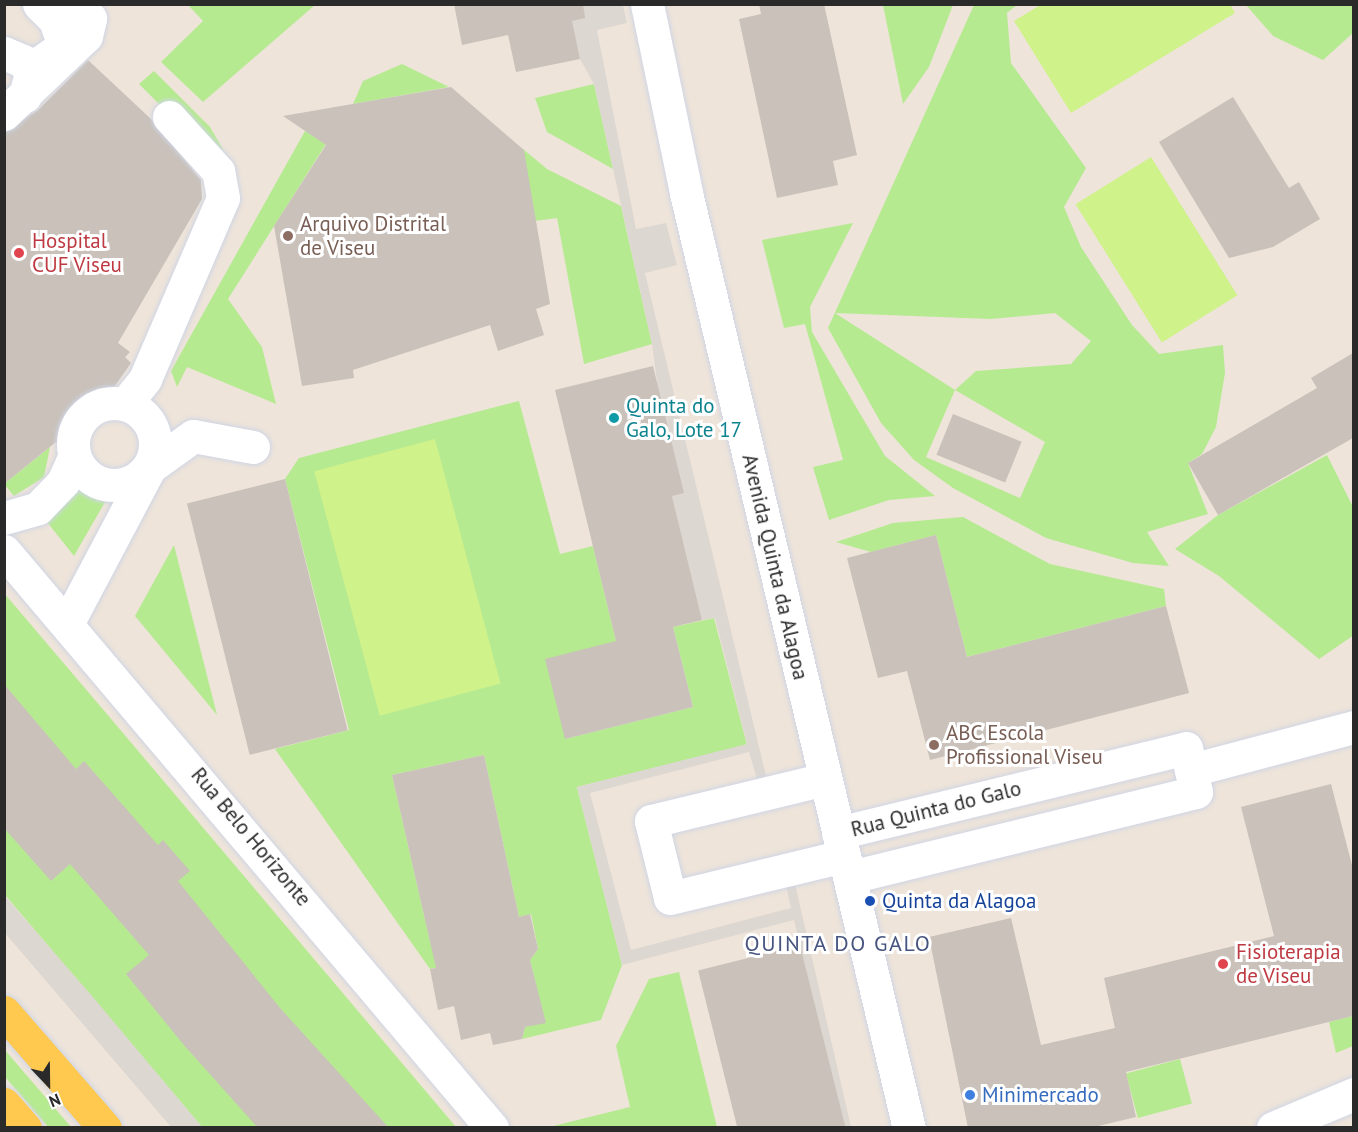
<!DOCTYPE html>
<style>
body{margin:0}
#map{position:relative;width:1358px;height:1132px;overflow:hidden;background:#eee4da;font-family:"PT Sans",sans-serif}
div>[style]{position:absolute}
[style*='--x']{left:calc(var(--x)*1px);top:calc(var(--y)*1px);width:calc(var(--w)*1px);rotate:calc(var(--a)*1deg)}
.green>*{inset:0;background:#b6ea91;transform-origin:0 0}
.pitch>*{inset:0;background:#cff28b;transform-origin:0 0}
.plaza>*{inset:0;background:#ddd7d1}
.building>*{inset:0;background:#c9c1ba;transform-origin:0 0}
.roads{filter:drop-shadow(0 0 2px #cfd5e4) drop-shadow(0 0 2px #cfd5e4)}
.minor>*{height:33px;margin:-16.5px;padding:0 16.5px;transform-origin:16.5px;border-radius:16.5px;background:#fff}
.minor>.ring{margin:-16.5px;padding:0;box-sizing:content-box;background:none;border:33px solid #fff;border-radius:50%}
.major>*{height:33px;margin:-16.5px;padding:0 16.5px;transform-origin:16.5px;border-radius:16.5px;background:#ffc84e}
.dots>*{width:16px;height:16px;translate:-50% -50%;box-sizing:border-box;border:3px solid #fff;border-radius:50%}
span{translate:-50% -50%;white-space:nowrap;text-align:center;line-height:1.15;-webkit-text-stroke:6px #fff;paint-order:stroke}
.education-label{font-size:21px;color:#785e54}
.left{translate:0 -50%;text-align:left}
.health-label{font-size:21px;color:#be3a42}
.culture-label{font-size:21px;color:#0d838f}
.street-label{font-size:21px;color:#2a2a2a}
.transit-label{font-size:21px;color:#164399}
.shop-label{font-size:21px;color:#366cbe}
.neighbourhood-label{font-size:22px;color:#46547f;letter-spacing:1.5px}
.frame{position:absolute;inset:0;border:6px solid #2a2a2a;pointer-events:none}
.north{position:absolute;left:18px;top:1054px;width:60px;height:60px;-webkit-text-stroke:4px #fff;paint-order:stroke;rotate:158deg;font-size:16px;font-weight:700;line-height:24px;text-align:center;color:#2a2a2a}
.north::after{content:'';display:block;margin:auto;width:21px;height:27px;background:#2a2a2a;clip-path:polygon(50% 0,100% 100%,50% 72%,0 100%)}
</style>
<div id="map">
<div class="green">
<div style="clip-path:polygon(188px 5px,315px 5px,203px 102px,161px 62px,203px 21px)"></div>
<div style="clip-path:polygon(883px 5px,953px 5px,929px 67px,903px 104px)"></div>
<div style="clip-path:polygon(evenodd,974px 5px,1017px 5px,1007px 13px,1011px 63px,1086px 168px,1064px 207px,1081px 247px,1132px 325px,1159px 354px,1223px 345px,1225px 373px,1216px 427px,1202px 454px,1188px 463px,1208px 514px,1147px 532px,1169px 566px,1133px 563px,1046px 538px,953px 488px,914px 460px,881px 423px,828px 328px,974px 5px,835px 313px,991px 319px,1055px 313px,1091px 341px,1071px 364px,976px 371px,955px 390px,835px 313px,974px 5px,955px 390px,1045px 442px,1020px 498px,926px 457px,955px 390px)"></div>
<div style="clip-path:polygon(1246px 5px,1353px 5px,1353px 33px,1323px 60px,1273px 36px)"></div>
<div style="clip-path:polygon(402px 64px,449px 87px,353px 104px,363px 81px)"></div>
<div style="clip-path:polygon(154px 71px,210px 127px,224px 151px,179px 108px,171px 116px,139px 84px)"></div>
<div style="clip-path:polygon(594px 84px,613px 169px,547px 132px,535px 98px)"></div>
<div style="clip-path:polygon(305px 131px,326px 144px,228px 299px,262px 347px,276px 404px,187px 367px,177px 387px,171px 371px)"></div>
<div style="clip-path:polygon(523px 149px,547px 169px,621px 206px,652px 344px,584px 364px,557px 218px,535px 221px)"></div>
<div style="clip-path:polygon(853px 223px,810px 307px,812px 332px,885px 456px,935px 496px,889px 500px,829px 520px,813px 467px,843px 460px,805px 324px,784px 328px,762px 240px)"></div>
<div style="clip-path:polygon(519px 401px,560px 554px,593px 546px,616px 641px,565px 739px,693px 707px,673px 627px,714px 618px,747px 745px,577px 787px,622px 965px,601px 1020px,522px 1039px,525px 1027px,545px 1022px,530px 960px,538px 949px,531px 914px,519px 917px,484px 755px,392px 775px,430px 941px,449px 965px,430px 969px,275px 749px,349px 730px,285px 479px,299px 458px)"></div>
<div style="clip-path:polygon(50px 447px,44px 477px,14px 496px,4px 484px)"></div>
<div style="clip-path:polygon(1327px 455px,1353px 507px,1354px 635px,1319px 659px,1219px 576px,1175px 549px,1218px 515px)"></div>
<div style="clip-path:polygon(78px 487px,105px 502px,74px 556px,47px 522px)"></div>
<div style="clip-path:polygon(963px 517px,1050px 564px,1164px 589px,1166px 606px,967px 657px,936px 535px,871px 552px,836px 542px,893px 523px)"></div>
<div style="clip-path:polygon(174px 545px,217px 715px,135px 616px)"></div>
<div style="clip-path:polygon(4px 593px,112px 720px,456px 1127px,202px 1127px,5px 895px)"></div>
<div style="clip-path:polygon(679px 972px,717px 1127px,549px 1127px,630px 1107px,616px 1046px,649px 979px)"></div>
<div style="clip-path:polygon(1353px 1016px,1353px 1046px,1336px 1053px,1329px 1022px)"></div>
<div style="clip-path:polygon(5px 1050px,71px 1127px,48px 1127px,5px 1077px)"></div>
<div style="left:1180px;top:1059px;width:46px;height:56px;rotate:75deg"></div>
</div>
<div class="pitch">
<div style="clip-path:polygon(1042px 4px,1230px 4px,1235px 13px,1071px 113px,1014px 21px)"></div>
<div style="left:1151px;top:157px;width:163px;height:89px;rotate:58deg"></div>
<div style="left:435px;top:439px;width:253px;height:125px;rotate:75deg"></div>
</div>
<div class="plaza">
<div style="clip-path:polygon(568px 5px,623px 5px,627px 23px,597px 30px,636px 229px,666px 223px,677px 265px,645px 273px,766px 776px,757px 779px,749px 752px,590px 793px,631px 950px,791px 908px,786px 886px,795px 884px,851px 1127px,844px 1127px,794px 920px,622px 965px,577px 787px,747px 744px,715px 618px,702px 620px,672px 496px,652px 344px,594px 84px,580px 59px)"></div>
<div style="clip-path:polygon(4px 895px,92px 996px,202px 1127px,171px 1127px,5px 933px)"></div>
</div>
<div class="building">
<div style="clip-path:polygon(454px 4px,583px 4px,585px 18px,572px 21px,580px 59px,516px 72px,508px 35px,462px 45px)"></div>
<div style="clip-path:polygon(759px 4px,824px 4px,857px 155px,833px 161px,838px 185px,777px 198px,739px 19px,761px 14px)"></div>
<div style="clip-path:polygon(88px 60px,151px 119px,201px 180px,202px 199px,118px 343px,130px 352px,125px 357px,131px 363px,110px 393px,107px 408px,78px 439px,60px 446px,56px 442px,4px 484px,4px 132px,38px 110px)"></div>
<div style="clip-path:polygon(451px 87px,524px 150px,550px 304px,536px 309px,544px 335px,498px 351px,490px 325px,353px 370px,354px 378px,302px 386px,274px 226px,326px 145px,283px 116px)"></div>
<div style="clip-path:polygon(1233px 97px,1289px 188px,1299px 182px,1320px 219px,1273px 247px,1229px 258px,1159px 142px)"></div>
<div style="clip-path:polygon(1353px 353px,1353px 438px,1218px 515px,1188px 463px,1317px 388px,1311px 378px)"></div>
<div style="clip-path:polygon(653px 366px,684px 493px,672px 496px,702px 620px,673px 627px,693px 707px,565px 739px,545px 659px,616px 641px,555px 390px)"></div>
<div style="left:953px;top:414px;width:74px;height:44px;rotate:22deg"></div>
<div style="left:285px;top:479px;width:259px;height:101px;rotate:76deg"></div>
<div style="clip-path:polygon(936px 535px,967px 657px,1166px 606px,1189px 693px,930px 760px,907px 671px,878px 678px,847px 558px)"></div>
<div style="clip-path:polygon(4px 684px,76px 769px,84px 761px,158px 845px,163px 840px,190px 871px,178px 881px,280px 1008px,389px 1128px,258px 1128px,183px 1044px,126px 974px,149px 955px,70px 864px,51px 881px,4px 828px)"></div>
<div style="clip-path:polygon(484px 755px,519px 917px,530px 914px,538px 949px,530px 960px,546px 1023px,525px 1027px,522px 1039px,493px 1045px,490px 1033px,461px 1040px,454px 1006px,438px 1010px,430px 969px,436px 968px,392px 775px)"></div>
<div style="clip-path:polygon(1331px 784px,1353px 869px,1353px 1016px,1126px 1072px,1136px 1117px,1090px 1128px,968px 1128px,929px 937px,1011px 918px,1041px 1045px,1115px 1028px,1104px 978px,1274px 936px,1241px 807px)"></div>
<div style="left:800px;top:945px;width:188px;height:105px;rotate:76deg"></div>
</div>
<div class="roads">
<div class="minor">
<div style="--x:39;--y:4;--w:23;--a:45"></div>
<div style="--x:55;--y:20;--w:21;--a:71"></div>
<div style="--x:62;--y:40;--w:9;--a:108"></div>
<div style="--x:59;--y:49;--w:24;--a:145"></div>
<div style="--x:647;--y:4;--w:193;--a:78.3"></div>
<div style="--x:686;--y:193;--w:961;--a:76.59"></div>
<div style="--x:4;--y:53;--w:21;--a:23"></div>
<div style="--x:23;--y:61;--w:14;--a:56"></div>
<div style="--x:31;--y:73;--w:24;--a:105"></div>
<div style="--x:4;--y:114;--w:113;--a:-43.6"></div>
<div style="--x:86;--y:36;--w:18;--a:-77"></div>
<div style="--x:90;--y:18;--w:22;--a:-141"></div>
<div class="ring" style="left:73px;top:403px;width:49px;height:49px"></div>
<div style="--x:125;--y:404;--w:32;--a:-51"></div>
<div style="--x:145;--y:379;--w:197;--a:-66.7"></div>
<div style="--x:223;--y:198;--w:27;--a:-100"></div>
<div style="--x:218;--y:171;--w:73;--a:-132.2"></div>
<div style="--x:4;--y:518;--w:35;--a:-16"></div>
<div style="--x:38;--y:508;--w:36;--a:-46"></div>
<div style="--x:63;--y:482;--w:27;--a:-66"></div>
<div style="--x:4;--y:551;--w:756;--a:49.78"></div>
<div style="--x:68;--y:622;--w:175;--a:-62.1"></div>
<div style="--x:150;--y:467;--w:53;--a:-35.8"></div>
<div style="--x:193;--y:436;--w:61;--a:10.4"></div>
<div style="--x:1191;--y:770;--w:169;--a:-14.8"></div>
<div style="--x:825;--y:779;--w:179;--a:166.4"></div>
<div style="--x:651;--y:821;--w:79;--a:76.1"></div>
<div style="--x:670;--y:898;--w:179;--a:-13.6"></div>
<div style="--x:838;--y:833;--w:358;--a:-13.7"></div>
<div style="--x:1186;--y:748;--w:45;--a:77.2"></div>
<div style="--x:1196;--y:792;--w:357;--a:166.2"></div>
<div style="--x:1273;--y:1128;--w:88;--a:-22.8"></div>
</div>
<div class="major">
<div style="--x:4;--y:1012;--w:154;--a:49"></div>
<div style="--x:4;--y:1104;--w:32;--a:49"></div>
</div>
</div>
<div class="dots">
<div style="left:288px;top:236px;background:#8d6e63"></div>
<div style="left:19px;top:253px;background:#e0444e"></div>
<div style="left:614px;top:418px;background:#0f9aa8"></div>
<div style="left:934px;top:745px;background:#8d6e63"></div>
<div style="left:870px;top:901px;background:#1a4fb4"></div>
<div style="left:1223px;top:964px;background:#e0444e"></div>
<div style="left:970px;top:1095px;background:#3f7fe0"></div>
</div>
<div class="education-label">
<span class="left" style="left:300px;top:236px">Arquivo Distrital<br>de Viseu</span>
<span class="left" style="left:946px;top:745px">ABC Escola<br>Profissional Viseu</span>
</div>
<div class="health-label">
<span class="left" style="left:32px;top:253px">Hospital<br>CUF Viseu</span>
<span class="left" style="left:1236px;top:964px">Fisioterapia<br>de Viseu</span>
</div>
<div class="culture-label">
<span class="left" style="left:626px;top:418px">Quinta do<br>Galo, Lote 17</span>
</div>
<div class="street-label">
<span style="left:775px;top:567px;rotate:77deg">Avenida Quinta da Alagoa</span>
<span style="left:936px;top:809px;rotate:-14deg">Rua Quinta do Galo</span>
<span style="left:251px;top:837px;rotate:50deg">Rua Belo Horizonte</span>
</div>
<div class="transit-label">
<span class="left" style="left:882px;top:901px">Quinta da Alagoa</span>
</div>
<div class="shop-label">
<span class="left" style="left:982px;top:1095px">Minimercado</span>
</div>
<div class="neighbourhood-label">
<span style="left:838px;top:944px">QUINTA DO GALO</span>
</div>
<div class="frame"></div>
<div class="north">N</div>
</div>
